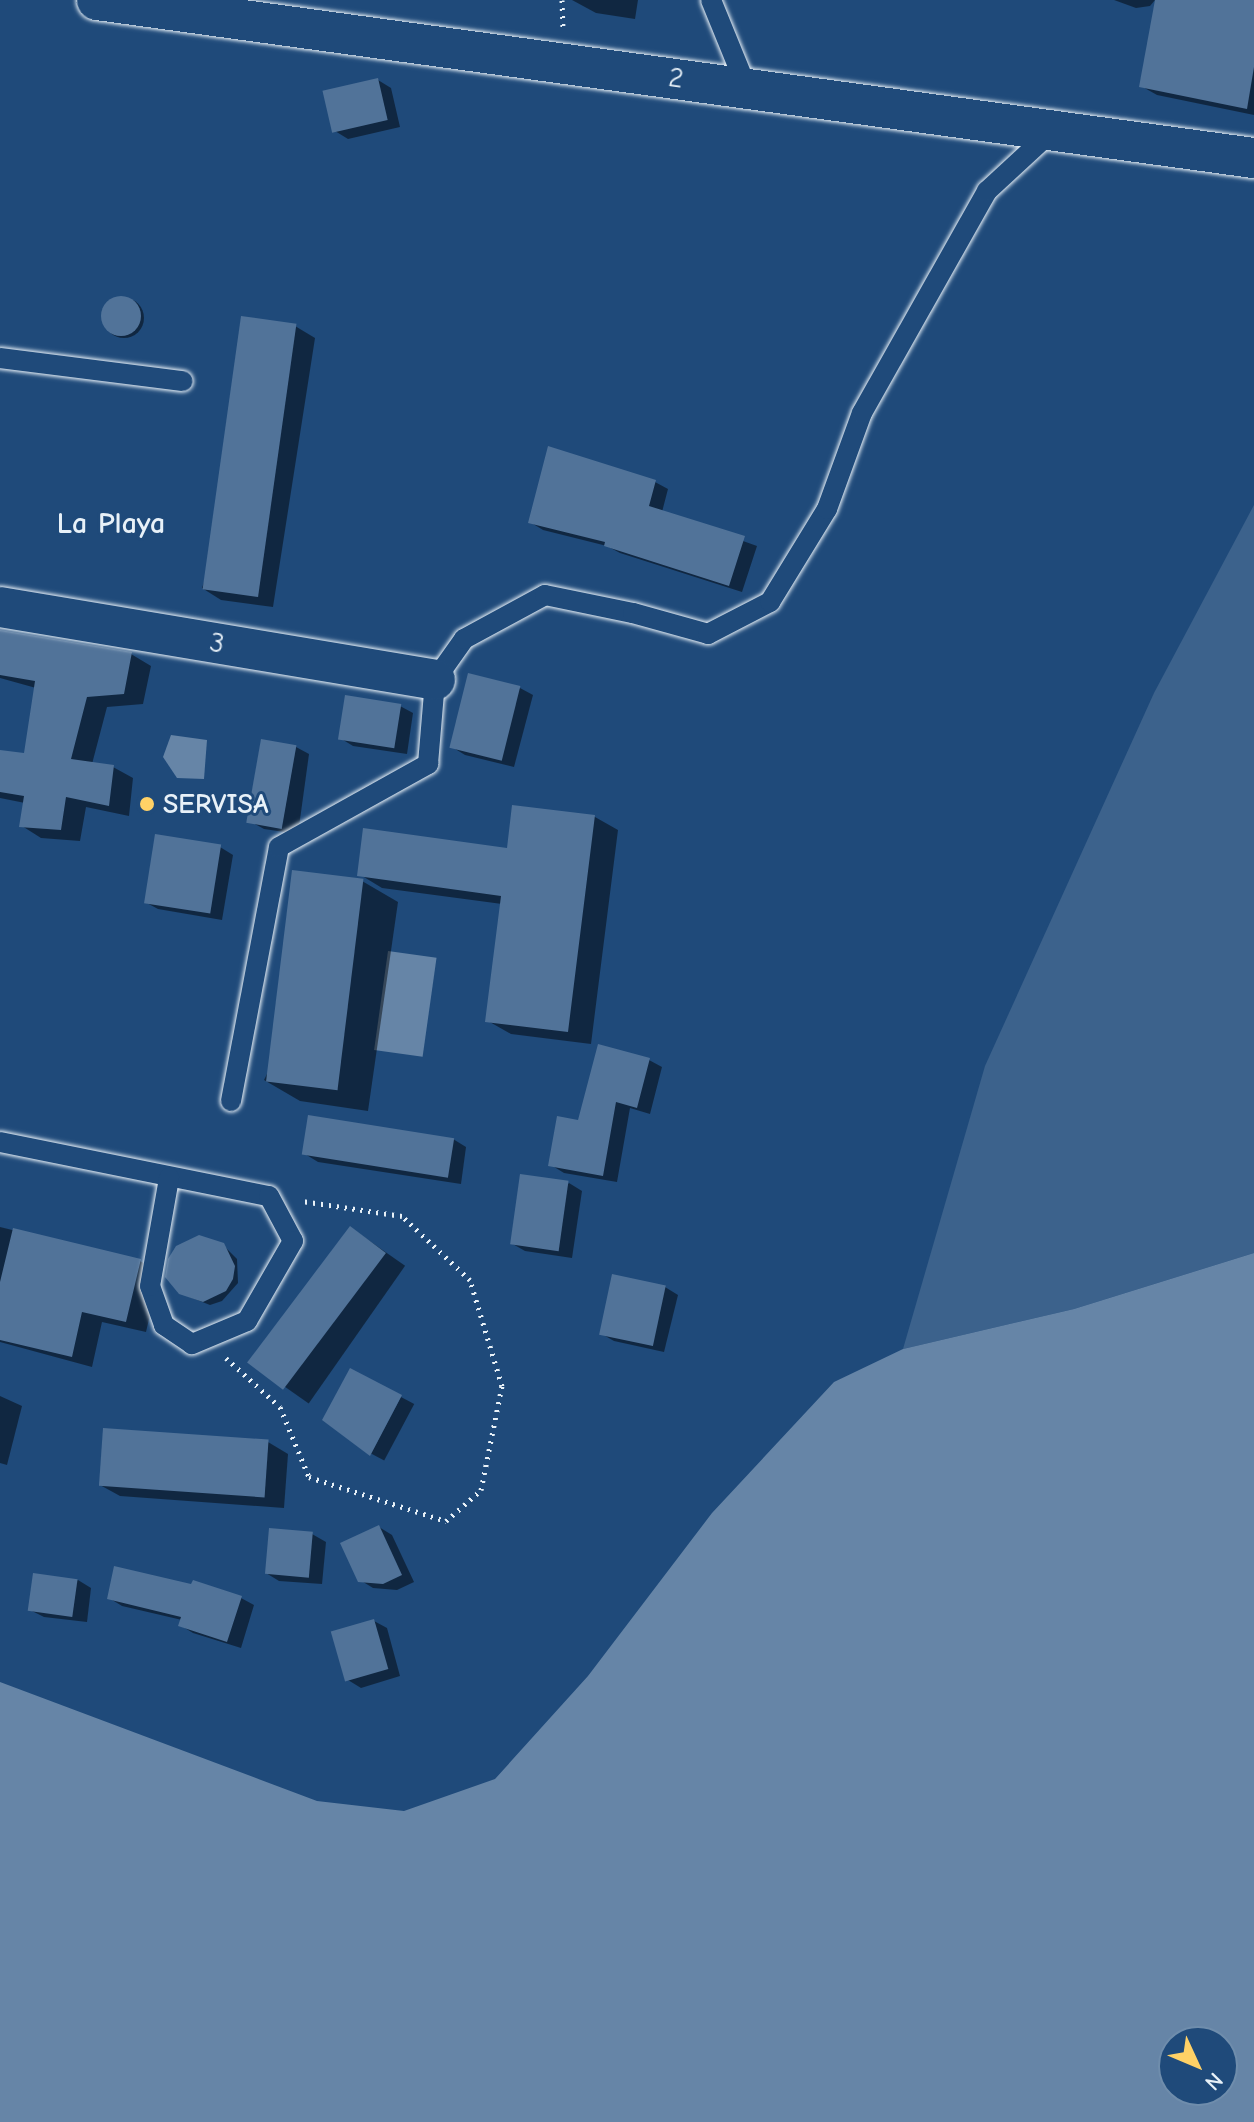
<!DOCTYPE html>
<style>
body{margin:0}
#map{position:relative;width:1254px;height:2122px;overflow:hidden;background:#1f4a7a;font-family:"Comic Neue",sans-serif}
div>[style]{position:absolute}
[style*='--x']{left:calc(var(--x)*1px);top:calc(var(--y)*1px);width:calc(var(--w)*1px);rotate:calc(var(--a)*1deg)}
.green>*{inset:0;background:#3c628c}
.water>*{inset:0;background:#6685a7;transform-origin:0 0}
.shadow>*{inset:0;background:#0007;transform-origin:0 0}
.round{border-radius:50%}
.building>*{inset:0;background:#517399;transform-origin:0 0}
.path>*{height:5px;margin-top:-2.5px;transform-origin:0;background:repeating-linear-gradient(90deg,#e8f1f8 0 2px,transparent 0 8px)}
.roads{filter:drop-shadow(0 0 2px #e8f1f8) drop-shadow(0 0 2px #e8f1f8)}
.lane>*{height:20px;margin:-10px;padding:0 10px;transform-origin:10px;border-radius:10px;background:#1f4a7a}
.street>*{height:40px;margin:-20px;padding:0 20px;transform-origin:20px;border-radius:20px;background:#1f4a7a}
.dots>*{width:22px;height:22px;translate:-50% -50%;box-sizing:border-box;border:4px solid #1f4a7a;border-radius:50%}
span{translate:-50% -50%;white-space:nowrap;text-align:center;line-height:1.15;-webkit-text-stroke:6px #1f4a7a;paint-order:stroke}
.street-label{font-size:28px;color:#e8f1f8}
.poi-label{font-size:28px;color:#e8f1f8;font-weight:700}
.left{translate:0 -50%;text-align:left}
.neighbourhood-label{font-size:30px;color:#e8f1f8;font-weight:700}
.north{position:absolute;left:1158px;top:2026px;width:80px;height:80px;box-sizing:border-box;background:#1f4a7a;border:2px solid #6f8dac;border-radius:50%;rotate:134deg;font-size:22px;font-weight:700;line-height:32px;text-align:center;color:#e8f1f8}
.north::after{content:'';display:block;margin:auto;width:28px;height:36px;background:#ffd166;clip-path:polygon(50% 0,100% 100%,50% 72%,0 100%)}
</style>
<div id="map">
<div class="green">
<div style="clip-path:polygon(1254px 505px,1254px 1253px,1074px 1309px,903px 1349px,985px 1066px,1154px 693px)"></div>
</div>
<div class="water">
<div style="clip-path:polygon(171px 735px,207px 740px,204px 779px,177px 778px,163px 757px)"></div>
<div style="left:388px;top:951px;width:49px;height:100px;rotate:8deg"></div>
<div style="clip-path:polygon(evenodd,1254px 1253px,1254px 2122px,0 2122px,0 1682px,317px 1801px,404px 1811px,495px 1779px,588px 1676px,712px 1513px,834px 1382px,903px 1349px,1074px 1309px,1254px 1253px,1174px 2042px,1222px 2042px,1222px 2090px,1174px 2090px,1174px 2042px)"></div>
</div>
<div class="shadow">
<div style="clip-path:polygon(572px 0,638px 0,635px 19px,596px 13px)"></div>
<div style="clip-path:polygon(1114px 0,1155px 0,1150px 6px,1136px 8px)"></div>
<div style="clip-path:polygon(1218px 0,1254px 0,1254px 115px,1157px 95px,1141px 86px)"></div>
<div style="clip-path:polygon(378px 80px,391px 88px,400px 127px,348px 139px,335px 131px)"></div>
<div class="round" style="left:104px;top:298px;width:40px;height:40px"></div>
<div style="clip-path:polygon(295px 326px,315px 338px,273px 607px,221px 600px,202px 588px)"></div>
<div style="clip-path:polygon(655px 482px,668px 489px,662px 512px,757px 546px,742px 592px,620px 553px,607px 546px,543px 530px,530px 522px)"></div>
<div style="clip-path:polygon(0 632px,131px 654px,151px 666px,143px 704px,107px 707px,92px 764px,113px 767px,133px 778px,129px 816px,86px 807px,80px 841px,41px 838px,22px 826px,25px 803px,0 798px,0 752px,26px 755px,36px 688px,0 678px)"></div>
<div style="clip-path:polygon(520px 688px,533px 695px,514px 767px,465px 755px,452px 747px)"></div>
<div style="clip-path:polygon(400px 706px,413px 713px,407px 754px,353px 746px,340px 738px)"></div>
<div style="clip-path:polygon(262px 742px,296px 747px,309px 754px,298px 834px,264px 829px,251px 822px)"></div>
<div style="clip-path:polygon(514px 807px,595px 817px,618px 830px,591px 1044px,511px 1034px,488px 1021px,502px 904px,382px 888px,359px 874px,509px 850px)"></div>
<div style="clip-path:polygon(220px 847px,233px 855px,222px 920px,158px 909px,145px 902px)"></div>
<div style="clip-path:polygon(362px 881px,398px 902px,368px 1111px,300px 1101px,264px 1080px)"></div>
<div style="clip-path:polygon(649px 1060px,662px 1067px,650px 1114px,630px 1108px,617px 1182px,564px 1173px,551px 1165px,580px 1122px)"></div>
<div style="clip-path:polygon(453px 1139px,466px 1147px,461px 1184px,318px 1162px,305px 1154px)"></div>
<div style="clip-path:polygon(569px 1183px,582px 1191px,572px 1258px,525px 1251px,511px 1243px)"></div>
<div style="clip-path:polygon(0 1227px,140px 1261px,160px 1272px,146px 1332px,102px 1322px,92px 1367px,0 1342px)"></div>
<div style="left:351px;top:1228px;width:66px;height:168px;rotate:35deg"></div>
<div style="clip-path:polygon(223px 1245px,237px 1259px,238px 1283px,222px 1301px,210px 1305px,187px 1296px)"></div>
<div style="clip-path:polygon(665px 1287px,678px 1295px,664px 1352px,614px 1341px,600px 1333px)"></div>
<div style="clip-path:polygon(0 1396px,22px 1406px,7px 1465px,0 1463px)"></div>
<div style="left:401px;top:1397px;width:15px;height:64px;rotate:28deg"></div>
<div style="clip-path:polygon(268px 1442px,288px 1454px,284px 1508px,120px 1496px,100px 1485px)"></div>
<div style="clip-path:polygon(379px 1527px,392px 1535px,414px 1582px,397px 1590px,373px 1588px,360px 1580px)"></div>
<div style="clip-path:polygon(312px 1534px,326px 1542px,322px 1584px,279px 1581px,266px 1573px)"></div>
<div style="clip-path:polygon(78px 1580px,91px 1588px,87px 1622px,44px 1617px,30px 1610px)"></div>
<div style="clip-path:polygon(109px 1598px,241px 1598px,254px 1605px,241px 1648px,193px 1633px,180px 1625px,182px 1620px,122px 1606px)"></div>
<div style="clip-path:polygon(374px 1621px,387px 1628px,400px 1676px,361px 1688px,348px 1680px)"></div>
</div>
<div class="building">
<div style="clip-path:polygon(1155px 0,1254px 0,1254px 67px,1247px 109px,1139px 87px)"></div>
<div style="left:378px;top:78px;width:43px;height:57px;rotate:77deg"></div>
<div class="round" style="left:101px;top:296px;width:40px;height:40px"></div>
<div style="left:241px;top:316px;width:56px;height:276px;rotate:8deg"></div>
<div style="clip-path:polygon(548px 446px,656px 480px,649px 506px,745px 536px,729px 586px,604px 546px,605px 542px,528px 523px)"></div>
<div style="clip-path:polygon(0 630px,132px 652px,124px 694px,87px 697px,71px 759px,114px 765px,109px 806px,66px 797px,61px 830px,19px 827px,24px 796px,0 792px,0 750px,24px 753px,35px 681px,0 675px)"></div>
<div style="left:468px;top:673px;width:54px;height:77px;rotate:14deg"></div>
<div style="left:345px;top:695px;width:57px;height:45px;rotate:9deg"></div>
<div style="left:261px;top:739px;width:36px;height:85px;rotate:10deg"></div>
<div style="clip-path:polygon(512px 805px,595px 815px,568px 1032px,485px 1022px,501px 896px,357px 876px,363px 828px,507px 848px)"></div>
<div style="left:155px;top:834px;width:67px;height:70px;rotate:9deg"></div>
<div style="left:292px;top:870px;width:72px;height:213px;rotate:7deg"></div>
<div style="clip-path:polygon(598px 1044px,650px 1058px,637px 1108px,616px 1102px,603px 1176px,548px 1166px,557px 1116px,578px 1120px)"></div>
<div style="left:308px;top:1115px;width:148px;height:40px;rotate:9deg"></div>
<div style="left:520px;top:1174px;width:49px;height:71px;rotate:8deg"></div>
<div style="left:350px;top:1226px;width:45px;height:171px;rotate:37deg"></div>
<div style="clip-path:polygon(13px 1228px,141px 1259px,126px 1322px,82px 1312px,72px 1357px,0 1340px,0 1282px)"></div>
<div style="clip-path:polygon(199px 1235px,224px 1243px,235px 1266px,233px 1279px,226px 1291px,203px 1302px,179px 1294px,165px 1277px,168px 1259px,176px 1246px)"></div>
<div style="left:612px;top:1274px;width:55px;height:62px;rotate:12deg"></div>
<div style="clip-path:polygon(350px 1368px,402px 1395px,370px 1456px,322px 1420px)"></div>
<div style="left:103px;top:1428px;width:166px;height:58px;rotate:4deg"></div>
<div style="clip-path:polygon(379px 1525px,402px 1575px,383px 1584px,358px 1582px,340px 1543px)"></div>
<div style="left:269px;top:1528px;width:44px;height:46px;rotate:5deg"></div>
<div style="clip-path:polygon(114px 1566px,191px 1584px,193px 1580px,242px 1596px,227px 1642px,178px 1626px,181px 1617px,107px 1599px)"></div>
<div style="left:33px;top:1573px;width:45px;height:38px;rotate:8deg"></div>
<div style="left:374px;top:1619px;width:52px;height:45px;rotate:74deg"></div>
</div>
<div class="path">
<div style="--x:562;--y:0;--w:29;--a:88"></div>
<div style="--x:226;--y:1358;--w:73;--a:42.2"></div>
<div style="--x:280;--y:1407;--w:76;--a:67.5"></div>
<div style="--x:309;--y:1477;--w:144;--a:17.8"></div>
<div style="--x:446;--y:1521;--w:47;--a:-41.5"></div>
<div style="--x:481;--y:1490;--w:106;--a:-78.6"></div>
<div style="--x:502;--y:1386;--w:111;--a:-106.8"></div>
<div style="--x:470;--y:1280;--w:93;--a:-136.7"></div>
<div style="--x:402;--y:1216;--w:101;--a:-171.5"></div>
</div>
<div class="roads">
<div class="lane">
<div style="--x:711;--y:0;--w:95;--a:67.8"></div>
<div style="--x:0;--y:358;--w:184;--a:7.2"></div>
<div style="--x:231;--y:1101;--w:258;--a:-79.3"></div>
<div style="--x:279;--y:847;--w:171;--a:-29.1"></div>
<div style="--x:428;--y:764;--w:84;--a:-85.2"></div>
<div style="--x:435;--y:680;--w:50;--a:-54.7"></div>
<div style="--x:464;--y:639;--w:92;--a:-28.5"></div>
<div style="--x:545;--y:595;--w:90;--a:11.6"></div>
<div style="--x:633;--y:613;--w:78;--a:15.6"></div>
<div style="--x:708;--y:634;--w:70;--a:-27.3"></div>
<div style="--x:770;--y:602;--w:109;--a:-58.5"></div>
<div style="--x:827;--y:509;--w:102;--a:-70"></div>
<div style="--x:862;--y:413;--w:255;--a:-60.6"></div>
<div style="--x:987;--y:191;--w:88;--a:-42.7"></div>
<div style="--x:0;--y:1142;--w:274;--a:11.4"></div>
<div style="--x:269;--y:1196;--w:51;--a:61.9"></div>
<div style="--x:293;--y:1241;--w:92;--a:119.9"></div>
<div style="--x:247;--y:1321;--w:60;--a:157.3"></div>
<div style="--x:192;--y:1344;--w:34;--a:-146"></div>
<div style="--x:164;--y:1325;--w:41;--a:-109.7"></div>
<div style="--x:150;--y:1286;--w:110;--a:-80"></div>
</div>
<div class="street">
<div style="--x:97;--y:0;--w:1168;--a:7.78"></div>
<div style="--x:0;--y:607;--w:441;--a:9.5"></div>
</div>
</div>
<div class="dots">
<div style="left:147px;top:804px;background:#ffd166"></div>
</div>
<div class="street-label">
<span style="left:676px;top:78px;rotate:8deg">2</span>
<span style="left:217px;top:643px;rotate:10deg">3</span>
</div>
<div class="poi-label">
<span class="left" style="left:163px;top:804px">SERVISA</span>
</div>
<div class="neighbourhood-label">
<span style="left:111px;top:524px">La Playa</span>
</div>
<div class="north">N</div>
</div>
